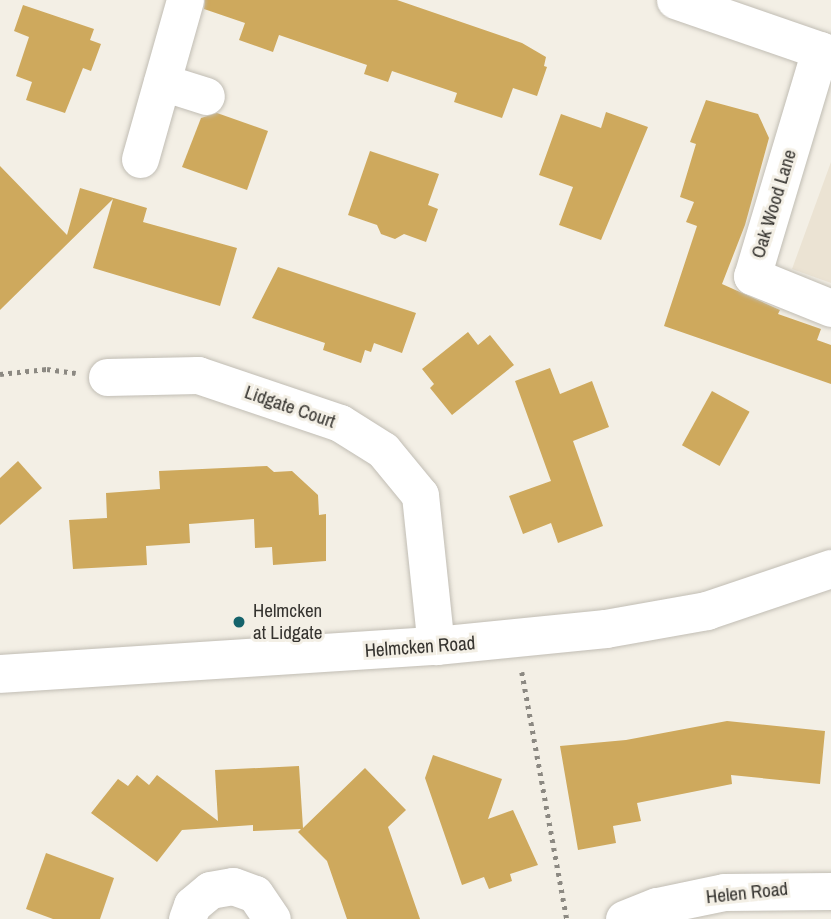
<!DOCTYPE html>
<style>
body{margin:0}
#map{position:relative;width:831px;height:919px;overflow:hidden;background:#f3efe5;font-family:"Archivo Narrow",sans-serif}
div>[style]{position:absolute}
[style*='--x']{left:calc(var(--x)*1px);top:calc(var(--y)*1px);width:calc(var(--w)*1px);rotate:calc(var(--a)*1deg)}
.built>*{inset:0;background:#ebe3d3}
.building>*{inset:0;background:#cea95d;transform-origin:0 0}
.path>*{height:4.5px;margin-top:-2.25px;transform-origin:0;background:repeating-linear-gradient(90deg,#8c8982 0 3.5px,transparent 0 8.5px)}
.roads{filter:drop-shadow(0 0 2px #c1bdb4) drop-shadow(0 0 2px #c1bdb4)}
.minor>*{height:37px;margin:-18.5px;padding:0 18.5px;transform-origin:18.5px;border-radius:18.5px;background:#fff}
.secondary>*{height:38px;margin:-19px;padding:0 19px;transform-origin:19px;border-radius:19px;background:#fff}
.dots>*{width:19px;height:19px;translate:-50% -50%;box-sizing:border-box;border:4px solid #f3efe5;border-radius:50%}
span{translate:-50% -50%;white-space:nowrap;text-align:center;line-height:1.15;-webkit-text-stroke:6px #f3efe5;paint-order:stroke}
.street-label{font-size:19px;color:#35332f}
.poi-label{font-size:19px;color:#35332f}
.left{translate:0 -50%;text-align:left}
</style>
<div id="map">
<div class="built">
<div style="clip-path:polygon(831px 162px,831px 283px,792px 269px)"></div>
</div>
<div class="building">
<div style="clip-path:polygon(205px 0,397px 0,522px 43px,546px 57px,544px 66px,547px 67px,537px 96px,513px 88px,502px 118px,454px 102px,457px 93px,392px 71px,388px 82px,364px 74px,367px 65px,279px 35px,273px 52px,239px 40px,245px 23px,204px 9px)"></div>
<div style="clip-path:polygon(23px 5px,94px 29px,90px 40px,101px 44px,91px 71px,83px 68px,65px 113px,26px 100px,32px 82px,16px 76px,29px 37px,14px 31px)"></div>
<div style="clip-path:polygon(706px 100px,758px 114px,769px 138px,745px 225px,722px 284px,780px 310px,778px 314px,821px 329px,817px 340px,831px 345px,831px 384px,664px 326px,697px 226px,686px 222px,694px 202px,680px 197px,696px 144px,690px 142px)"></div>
<div style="clip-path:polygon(606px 112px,648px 127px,601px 240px,559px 225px,573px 187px,539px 175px,561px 114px,601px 128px)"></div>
<div style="clip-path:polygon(217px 113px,268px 131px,247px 190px,182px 167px,201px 118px)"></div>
<div style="clip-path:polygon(370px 151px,439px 174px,428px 205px,438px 209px,426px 242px,404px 234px,395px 239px,381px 234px,377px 225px,348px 215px)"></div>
<div style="clip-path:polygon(0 166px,67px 235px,80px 188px,147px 208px,143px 222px,237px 248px,220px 306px,93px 268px,113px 199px,0 310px)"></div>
<div style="clip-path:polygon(278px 267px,416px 313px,402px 353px,374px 343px,371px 352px,365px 350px,361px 363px,323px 350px,325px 343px,252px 318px)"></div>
<div style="clip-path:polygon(468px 332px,478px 345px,490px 335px,514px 365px,452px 415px,430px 388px,434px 384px,422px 369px)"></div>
<div style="clip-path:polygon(550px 368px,560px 394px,592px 381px,609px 427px,573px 441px,603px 526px,558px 543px,551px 523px,523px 534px,509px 496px,551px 481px,515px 381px)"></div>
<div style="left:712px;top:391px;width:43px;height:62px;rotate:29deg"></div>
<div style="clip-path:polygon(18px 461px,42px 488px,0 525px,0 478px)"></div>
<div style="clip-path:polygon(267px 466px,274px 472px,292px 471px,318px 495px,319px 515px,326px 514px,326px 561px,273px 565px,272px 547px,255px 548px,254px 519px,189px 524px,190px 543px,146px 546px,147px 565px,73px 569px,69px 520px,107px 518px,106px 493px,160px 489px,159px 471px)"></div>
<div style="clip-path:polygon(727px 721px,825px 731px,820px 784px,731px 775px,732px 784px,637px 803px,641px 821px,613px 826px,616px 843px,578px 850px,560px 746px,626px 740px)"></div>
<div style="clip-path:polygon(433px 755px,502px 779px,488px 819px,513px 810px,538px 865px,510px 874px,512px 881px,489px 889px,484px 877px,462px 885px,425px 778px)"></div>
<div style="clip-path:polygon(299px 766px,303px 828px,365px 768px,406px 810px,388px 827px,420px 919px,347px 919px,327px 861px,298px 832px,301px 829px,253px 831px,253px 825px,182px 830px,157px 862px,91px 813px,118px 779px,128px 786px,137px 775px,149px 785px,157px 775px,218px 821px,215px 770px)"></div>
<div style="clip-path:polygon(46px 853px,114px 878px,100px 919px,53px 919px,26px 909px)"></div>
</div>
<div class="path">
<div style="--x:0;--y:374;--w:47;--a:-6.1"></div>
<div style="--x:47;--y:369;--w:29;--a:8"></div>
<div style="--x:522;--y:672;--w:251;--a:79.7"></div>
</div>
<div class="roads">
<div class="minor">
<div style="--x:675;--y:0;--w:165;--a:19.1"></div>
<div style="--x:820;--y:50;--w:236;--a:106.7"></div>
<div style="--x:752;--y:276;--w:85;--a:22.1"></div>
<div style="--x:162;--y:82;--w:46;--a:17.7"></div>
<div style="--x:140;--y:159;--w:165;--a:-74.2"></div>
<div style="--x:107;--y:377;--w:91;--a:-1.3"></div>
<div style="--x:198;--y:375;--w:150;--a:18.7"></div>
<div style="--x:340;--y:423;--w:51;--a:32.1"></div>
<div style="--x:383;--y:450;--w:58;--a:50.6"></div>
<div style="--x:420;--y:495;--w:152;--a:84"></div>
<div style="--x:187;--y:919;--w:15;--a:-70"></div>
<div style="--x:192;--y:905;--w:23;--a:-40"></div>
<div style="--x:210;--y:890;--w:23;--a:-10"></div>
<div style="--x:233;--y:886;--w:23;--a:20"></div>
<div style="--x:255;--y:894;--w:30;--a:56"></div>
<div style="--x:624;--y:919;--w:35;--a:-22"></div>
<div style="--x:657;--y:906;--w:68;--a:-11.8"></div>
<div style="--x:724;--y:892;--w:107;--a:-0.5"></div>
</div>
<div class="secondary">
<div style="--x:0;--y:674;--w:437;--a:-3.7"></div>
<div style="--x:436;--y:646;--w:171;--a:-5.7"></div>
<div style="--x:606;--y:629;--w:103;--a:-10.1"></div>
<div style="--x:707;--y:611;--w:131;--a:-18.7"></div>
</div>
</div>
<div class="dots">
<div style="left:239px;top:622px;background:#15636b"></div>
</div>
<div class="street-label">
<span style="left:774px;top:204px;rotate:-73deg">Oak Wood Lane</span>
<span style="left:290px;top:407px;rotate:19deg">Lidgate Court</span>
<span style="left:420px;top:647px;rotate:-4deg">Helmcken Road</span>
<span style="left:747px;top:893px;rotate:-6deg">Helen Road</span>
</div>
<div class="poi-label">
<span class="left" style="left:253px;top:622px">Helmcken<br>at Lidgate</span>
</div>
</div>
